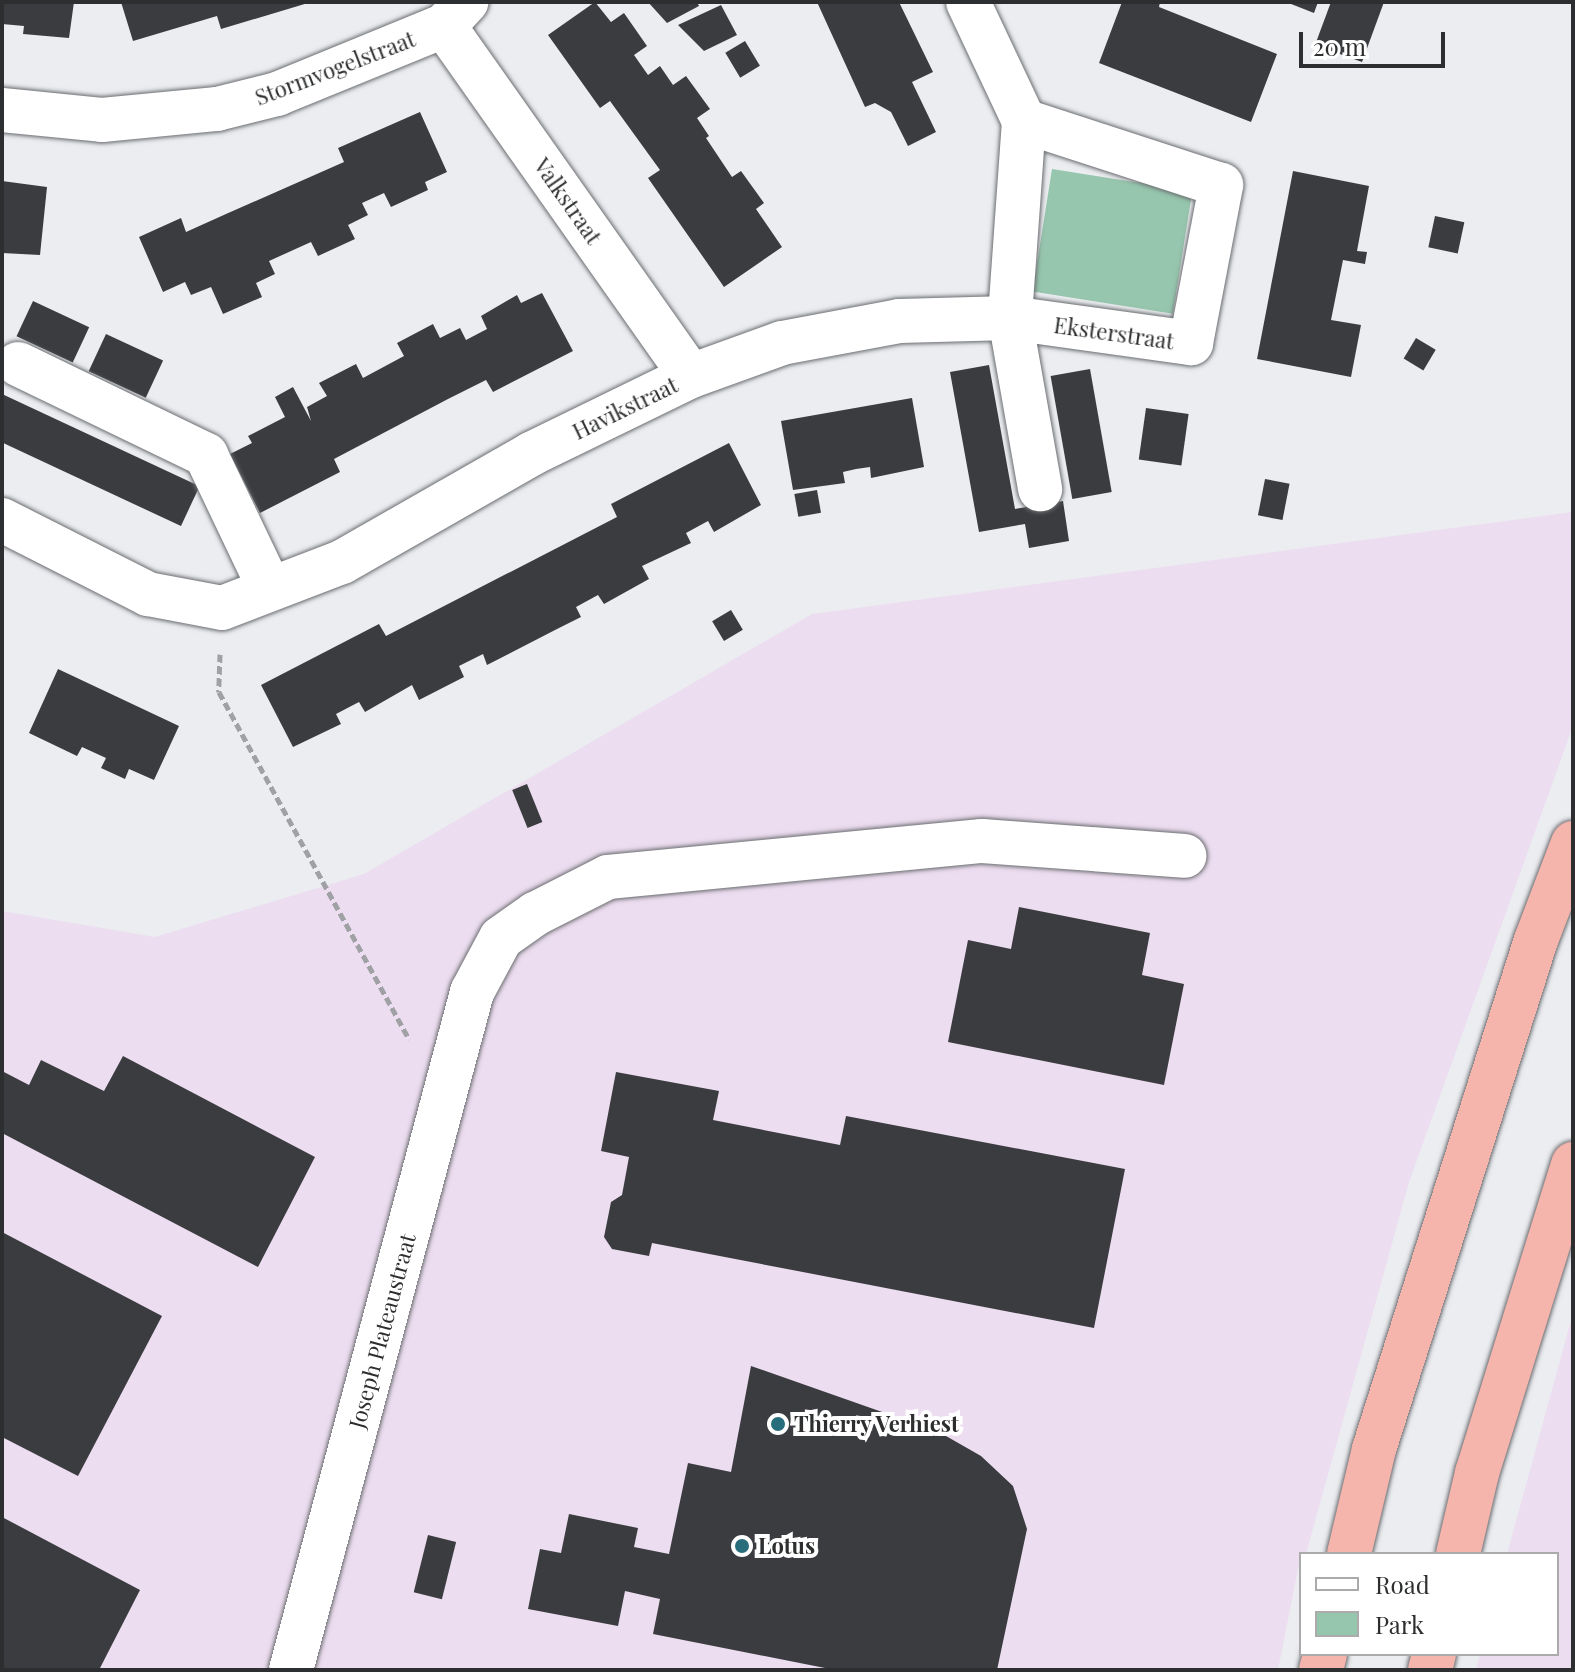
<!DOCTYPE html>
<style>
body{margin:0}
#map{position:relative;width:1575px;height:1672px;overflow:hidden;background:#ebedf1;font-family:"Playfair Display",serif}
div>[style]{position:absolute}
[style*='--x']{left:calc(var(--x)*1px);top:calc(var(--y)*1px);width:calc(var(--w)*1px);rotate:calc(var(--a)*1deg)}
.industrial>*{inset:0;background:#ecddf0}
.green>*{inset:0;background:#96c6ad;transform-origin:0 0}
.building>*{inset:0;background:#3b3c40;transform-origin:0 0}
.path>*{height:5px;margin-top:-2.5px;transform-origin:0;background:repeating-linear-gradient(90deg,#9fa1a4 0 8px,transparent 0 12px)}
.roads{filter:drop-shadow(0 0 2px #6b6d70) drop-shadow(0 0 2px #6b6d70)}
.minor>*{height:44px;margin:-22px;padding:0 22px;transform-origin:22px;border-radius:22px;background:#fff}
.highway>*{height:44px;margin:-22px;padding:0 22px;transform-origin:22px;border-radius:22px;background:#f5b4ac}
.dots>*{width:22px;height:22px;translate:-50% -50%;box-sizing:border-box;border:4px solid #fff;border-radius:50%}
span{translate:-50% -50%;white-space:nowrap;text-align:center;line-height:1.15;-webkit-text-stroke:8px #fff;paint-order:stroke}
.street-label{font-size:22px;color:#2d2e2f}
.poi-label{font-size:22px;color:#2d2e2f;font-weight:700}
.left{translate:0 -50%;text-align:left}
.frame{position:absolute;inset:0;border:4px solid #2d2e2f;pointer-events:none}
.legend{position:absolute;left:1299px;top:1552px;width:260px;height:104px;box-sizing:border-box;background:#fff;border:2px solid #ababac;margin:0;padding:10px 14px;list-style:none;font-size:24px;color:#2d2e2f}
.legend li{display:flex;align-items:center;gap:16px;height:40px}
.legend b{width:40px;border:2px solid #ababac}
.scale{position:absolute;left:1299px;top:32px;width:146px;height:36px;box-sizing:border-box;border:4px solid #2d2e2f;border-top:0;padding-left:10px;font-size:24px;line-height:28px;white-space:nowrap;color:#2d2e2f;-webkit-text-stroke:6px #fff;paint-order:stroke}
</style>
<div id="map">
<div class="industrial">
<div style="clip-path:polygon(1573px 512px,1573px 726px,1409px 1182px,1306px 1554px,1301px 1554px,1278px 1670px,2px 1670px,2px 911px,155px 937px,364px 874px,812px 614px)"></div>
<div style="clip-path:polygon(1573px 1313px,1573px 1670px,1476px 1670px,1480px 1654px,1557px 1654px,1557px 1554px,1507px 1554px)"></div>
</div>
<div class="green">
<div style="left:1052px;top:169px;width:142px;height:124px;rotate:9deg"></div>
</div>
<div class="building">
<div style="clip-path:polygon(2px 2px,74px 2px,69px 38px,23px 34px,24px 26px,2px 24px)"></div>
<div style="clip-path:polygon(121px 2px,308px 2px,308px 3px,221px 29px,217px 16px,133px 41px)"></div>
<div style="clip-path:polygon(595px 2px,611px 22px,624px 13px,647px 46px,634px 55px,648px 75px,660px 66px,673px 85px,686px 76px,710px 109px,697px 118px,709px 136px,706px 138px,732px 177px,741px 171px,764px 203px,756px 209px,782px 247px,724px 287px,648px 178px,660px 170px,610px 101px,600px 108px,548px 35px)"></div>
<div style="clip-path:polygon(648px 2px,697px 2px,699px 6px,667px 23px)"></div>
<div style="clip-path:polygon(817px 2px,899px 2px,933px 72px,912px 82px,936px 132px,908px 146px,891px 112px,875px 103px,865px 107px)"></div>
<div style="clip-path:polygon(1122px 2px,1160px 2px,1159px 7px,1277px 54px,1251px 122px,1099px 63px)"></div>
<div style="clip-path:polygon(1286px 2px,1318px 2px,1314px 13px)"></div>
<div style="clip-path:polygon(1331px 2px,1384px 2px,1362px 62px,1315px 45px)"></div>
<div style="clip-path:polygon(721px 5px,737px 35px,704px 51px,678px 25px)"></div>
<div style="left:745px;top:41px;width:29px;height:23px;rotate:59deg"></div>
<div style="clip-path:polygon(420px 112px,447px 172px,425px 182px,428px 190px,391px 207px,384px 193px,362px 203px,368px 215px,348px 225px,355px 239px,318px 256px,311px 242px,269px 261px,275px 274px,256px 283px,262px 297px,223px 314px,211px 287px,191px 295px,185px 282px,163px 292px,139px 237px,181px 218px,186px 232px,226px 214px,344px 162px,338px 148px)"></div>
<div style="clip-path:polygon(1293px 171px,1369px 186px,1357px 251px,1367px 252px,1365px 264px,1343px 260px,1331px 320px,1361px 325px,1351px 377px,1257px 359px)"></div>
<div style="clip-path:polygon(2px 181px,47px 187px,40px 255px,2px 253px)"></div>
<div style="left:1435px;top:216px;width:30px;height:32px;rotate:12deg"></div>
<div style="clip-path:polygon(542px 293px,573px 351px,493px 392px,486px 380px,448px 399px,334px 459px,340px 472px,260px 513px,230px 454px,252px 443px,248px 436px,285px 417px,275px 397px,293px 387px,311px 421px,307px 407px,327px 396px,319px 383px,356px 364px,363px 378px,404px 356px,397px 343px,433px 324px,440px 338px,460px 328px,466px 340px,487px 329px,481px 316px,517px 295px,521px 303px)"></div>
<div style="left:33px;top:301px;width:62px;height:39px;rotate:25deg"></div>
<div style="left:106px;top:334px;width:63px;height:41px;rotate:25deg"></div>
<div style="left:1416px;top:338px;width:23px;height:24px;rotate:31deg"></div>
<div style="clip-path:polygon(989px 365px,1015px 509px,1063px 501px,1069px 541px,1029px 548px,1025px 524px,979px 532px,950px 372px)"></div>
<div style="left:1090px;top:369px;width:125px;height:40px;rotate:80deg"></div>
<div style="left:2px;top:394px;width:218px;height:44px;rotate:25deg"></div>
<div style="clip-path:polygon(912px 398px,924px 467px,871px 478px,870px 467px,856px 469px,843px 472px,845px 483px,793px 490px,781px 421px)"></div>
<div style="left:1146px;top:408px;width:43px;height:52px;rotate:8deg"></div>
<div style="clip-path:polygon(729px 443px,761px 505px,714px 532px,708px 521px,686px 533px,691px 543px,642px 566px,649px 579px,604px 604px,598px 595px,576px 607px,581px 617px,557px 629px,487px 665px,483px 654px,459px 666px,464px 677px,419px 700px,412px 685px,365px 712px,359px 702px,336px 714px,341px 724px,293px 747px,261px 685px,379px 624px,386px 636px,617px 517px,611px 504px)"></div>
<div style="left:1265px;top:479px;width:25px;height:37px;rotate:11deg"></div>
<div style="left:817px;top:490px;width:23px;height:23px;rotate:80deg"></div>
<div style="left:731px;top:610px;width:23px;height:22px;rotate:59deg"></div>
<div style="clip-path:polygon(58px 669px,179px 726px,154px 780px,129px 769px,125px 779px,101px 768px,106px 758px,82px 747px,77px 756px,29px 733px)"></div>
<div style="left:527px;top:784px;width:41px;height:16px;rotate:68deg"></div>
<div style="clip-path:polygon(1019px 907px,1150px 933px,1142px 975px,1184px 984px,1164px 1085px,948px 1042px,968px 940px,1011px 949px)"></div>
<div style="clip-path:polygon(123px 1056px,315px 1157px,258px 1267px,2px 1133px,2px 1071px,29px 1085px,41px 1060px,104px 1091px)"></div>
<div style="clip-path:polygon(616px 1072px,719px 1091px,713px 1120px,840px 1145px,846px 1116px,1125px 1169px,1094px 1328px,652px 1243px,649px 1256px,612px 1249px,604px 1237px,611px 1202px,622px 1195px,629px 1157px,601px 1151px)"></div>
<div style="clip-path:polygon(2px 1232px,162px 1316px,78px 1476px,2px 1437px)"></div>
<div style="clip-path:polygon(751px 1366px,939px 1432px,981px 1456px,1013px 1486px,1027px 1529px,997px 1670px,835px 1670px,653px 1634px,660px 1599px,625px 1591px,618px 1626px,528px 1609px,540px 1549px,561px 1553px,569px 1514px,638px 1528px,634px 1547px,669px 1554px,688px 1463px,731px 1472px)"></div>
<div style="clip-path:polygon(2px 1517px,140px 1590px,99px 1670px,2px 1670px)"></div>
<div style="left:428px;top:1535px;width:29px;height:59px;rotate:14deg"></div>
</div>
<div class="path">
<div style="--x:220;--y:654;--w:38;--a:92"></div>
<div style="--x:219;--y:692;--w:396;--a:61.3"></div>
</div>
<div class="roads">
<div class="minor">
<div style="--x:968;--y:2;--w:132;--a:64.8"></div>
<div style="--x:444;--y:26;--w:428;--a:54.8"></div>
<div style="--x:2;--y:110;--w:100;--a:5.7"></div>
<div style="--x:102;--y:120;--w:116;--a:-5.5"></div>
<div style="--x:217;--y:109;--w:62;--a:-14"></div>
<div style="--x:277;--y:94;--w:180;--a:-22.2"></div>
<div style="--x:444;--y:26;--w:33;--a:-47"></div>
<div style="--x:18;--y:364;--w:209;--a:25.8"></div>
<div style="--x:206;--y:455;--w:148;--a:64.5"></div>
<div style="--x:2;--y:520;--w:164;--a:26.9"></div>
<div style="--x:148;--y:594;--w:75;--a:10.7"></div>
<div style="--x:222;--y:608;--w:129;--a:-21"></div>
<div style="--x:342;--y:562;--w:218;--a:-29.7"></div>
<div style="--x:531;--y:454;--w:178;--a:-26"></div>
<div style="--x:691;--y:376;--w:97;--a:-19.9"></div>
<div style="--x:782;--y:343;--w:119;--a:-10.6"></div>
<div style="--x:899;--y:321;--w:111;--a:-1.5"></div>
<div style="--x:1010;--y:318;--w:183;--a:7.9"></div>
<div style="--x:1191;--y:343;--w:161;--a:-79.2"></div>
<div style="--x:1221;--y:185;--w:207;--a:-162"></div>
<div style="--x:1024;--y:121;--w:197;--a:94.1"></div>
<div style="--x:1010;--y:318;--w:174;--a:80"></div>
<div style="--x:291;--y:1670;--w:702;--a:-75.05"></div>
<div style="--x:472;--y:992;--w:61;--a:-61.8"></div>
<div style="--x:501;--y:938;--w:42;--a:-35.2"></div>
<div style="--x:535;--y:914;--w:82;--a:-26.9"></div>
<div style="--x:608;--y:877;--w:376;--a:-5.5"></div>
<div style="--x:982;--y:841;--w:203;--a:4.2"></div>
</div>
<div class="highway">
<div style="--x:1349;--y:1554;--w:108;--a:-76.6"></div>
<div style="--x:1374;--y:1449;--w:534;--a:-72.35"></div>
<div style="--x:1536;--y:940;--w:104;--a:-69.1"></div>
<div style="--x:1458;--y:1554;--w:83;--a:-76.8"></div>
<div style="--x:1477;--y:1473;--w:324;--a:-72.7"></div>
<div style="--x:1321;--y:1670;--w:16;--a:-76"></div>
<div style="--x:1430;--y:1670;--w:16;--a:-76"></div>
</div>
</div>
<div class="dots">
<div style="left:778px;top:1424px;background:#276d7b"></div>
<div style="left:742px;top:1546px;background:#276d7b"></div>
</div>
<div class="street-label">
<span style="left:335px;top:68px;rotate:-21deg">Stormvogelstraat</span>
<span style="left:568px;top:201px;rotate:55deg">Valkstraat</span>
<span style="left:1114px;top:333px;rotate:8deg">Eksterstraat</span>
<span style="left:625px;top:408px;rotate:-26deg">Havikstraat</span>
<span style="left:382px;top:1331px;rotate:-75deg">Joseph Plateaustraat</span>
</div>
<div class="poi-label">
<span class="left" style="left:794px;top:1424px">Thierry Verhiest</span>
<span class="left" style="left:758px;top:1546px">Lotus</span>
</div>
<div class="frame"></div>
<ul class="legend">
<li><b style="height:10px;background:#fff"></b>Road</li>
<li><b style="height:22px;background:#96c6ad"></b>Park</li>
</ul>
<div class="scale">20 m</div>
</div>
